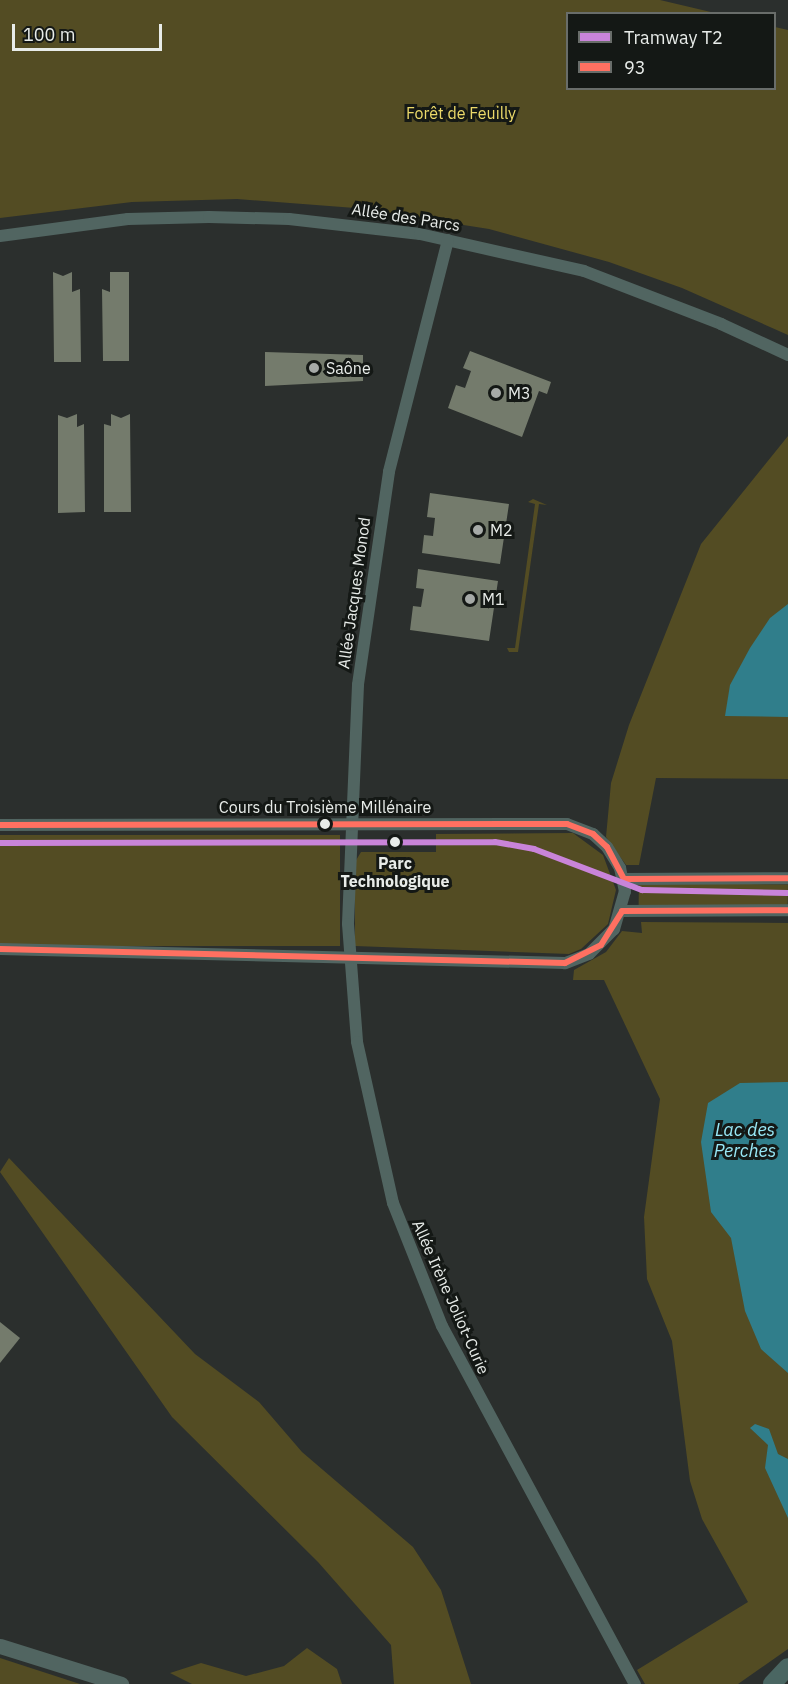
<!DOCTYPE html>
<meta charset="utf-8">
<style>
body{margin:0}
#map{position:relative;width:788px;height:1684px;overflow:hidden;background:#2b2f2d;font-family:"IBM Plex Sans",sans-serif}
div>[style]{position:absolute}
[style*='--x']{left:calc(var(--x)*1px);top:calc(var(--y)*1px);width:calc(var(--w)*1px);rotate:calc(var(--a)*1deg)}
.green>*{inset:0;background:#534c23;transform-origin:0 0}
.water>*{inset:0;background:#307e8b}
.building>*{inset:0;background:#747b6c}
.minor>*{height:12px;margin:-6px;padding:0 6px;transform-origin:6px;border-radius:6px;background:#516561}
.tertiary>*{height:15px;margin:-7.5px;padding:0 7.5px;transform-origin:7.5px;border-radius:7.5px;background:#516561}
.primary>*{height:18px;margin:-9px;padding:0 9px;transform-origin:9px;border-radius:9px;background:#4a6662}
.bus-1>*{height:6px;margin:-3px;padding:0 3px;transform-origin:3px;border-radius:3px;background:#ff7061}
.tram-1>*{height:6px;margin:-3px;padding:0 3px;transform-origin:3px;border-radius:3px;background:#c984d9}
.dots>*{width:16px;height:16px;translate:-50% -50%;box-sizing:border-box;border:3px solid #141815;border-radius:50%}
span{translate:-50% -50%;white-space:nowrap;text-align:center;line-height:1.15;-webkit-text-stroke:6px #141815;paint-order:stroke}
.park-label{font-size:16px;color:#ebd969}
.street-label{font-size:16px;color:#e8ece9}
.poi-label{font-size:16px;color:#e8ece9}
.left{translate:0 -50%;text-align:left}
.stop-label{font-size:16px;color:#e8ece9;font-weight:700}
.water-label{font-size:18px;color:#98e8f6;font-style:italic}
.legend{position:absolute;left:566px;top:12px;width:210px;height:78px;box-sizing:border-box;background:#141815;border:2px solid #696d6a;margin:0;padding:8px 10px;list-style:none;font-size:18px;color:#e8ece9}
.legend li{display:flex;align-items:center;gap:12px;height:30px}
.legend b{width:30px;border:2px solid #696d6a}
.scale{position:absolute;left:12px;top:24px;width:150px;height:27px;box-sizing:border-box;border:3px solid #e8ece9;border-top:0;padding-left:8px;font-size:18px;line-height:21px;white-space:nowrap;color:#e8ece9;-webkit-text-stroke:4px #141815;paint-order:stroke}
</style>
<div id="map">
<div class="green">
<div style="clip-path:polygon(0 0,660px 0,715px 13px,568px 14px,568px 88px,774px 88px,775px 27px,788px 30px,788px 335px,682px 288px,609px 262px,489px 229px,355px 208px,237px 199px,132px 202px,0 218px)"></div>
<div style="clip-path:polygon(788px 436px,788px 779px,656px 778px,639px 865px,626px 865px,606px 837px,611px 783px,629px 725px,701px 544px)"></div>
<div style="clip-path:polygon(533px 499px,547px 505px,539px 504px,518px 652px,509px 652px,507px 648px,515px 648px,535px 504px,528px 502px)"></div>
<div style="clip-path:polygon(573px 833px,603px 855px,616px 890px,608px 924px,581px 949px,569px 954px,355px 946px,355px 862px,361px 852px,436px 852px,436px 834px)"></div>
<div style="left:340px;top:835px;width:111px;height:340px;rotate:90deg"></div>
<div style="left:639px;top:882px;width:149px;height:24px;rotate:1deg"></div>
<div style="clip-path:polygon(641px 922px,788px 923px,788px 1649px,738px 1684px,645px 1684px,637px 1670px,748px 1602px,702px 1519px,690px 1481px,672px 1341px,647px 1279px,644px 1217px,660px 1099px,604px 980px,573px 980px,574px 970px,606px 952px,622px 931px,642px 933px)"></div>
<div style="clip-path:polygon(9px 1158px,195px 1354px,259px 1402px,302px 1452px,413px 1547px,441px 1590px,471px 1684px,394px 1684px,391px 1645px,318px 1562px,172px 1417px,0 1172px)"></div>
<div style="clip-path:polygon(307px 1648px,337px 1669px,342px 1684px,192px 1684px,170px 1673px,201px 1663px,246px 1676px,284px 1666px)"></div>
<div style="clip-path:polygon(0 1658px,80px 1684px,0 1684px)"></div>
</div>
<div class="water">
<div style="clip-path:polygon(788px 604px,788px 717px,725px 716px,730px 685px,750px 648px,770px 618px)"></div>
<div style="clip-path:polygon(788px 1082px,788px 1373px,761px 1349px,745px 1311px,731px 1238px,711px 1212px,701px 1142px,708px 1103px,740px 1083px)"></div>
<div style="clip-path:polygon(755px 1424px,769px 1429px,778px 1454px,788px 1459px,788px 1518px,765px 1468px,768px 1445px,750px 1428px)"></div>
</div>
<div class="building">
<div style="clip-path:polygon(53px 272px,63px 276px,72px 272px,72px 292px,80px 289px,81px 362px,54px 362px)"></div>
<div style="clip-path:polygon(110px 272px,129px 272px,129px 361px,103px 361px,102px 289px,110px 292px)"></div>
<div style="clip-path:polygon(470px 351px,551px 382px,547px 394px,539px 391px,522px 437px,448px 408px,456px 385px,465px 388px,471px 371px,463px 368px)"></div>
<div style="clip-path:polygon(265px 352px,363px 355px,363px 381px,265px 386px)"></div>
<div style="clip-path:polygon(77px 414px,77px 427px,84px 424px,85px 512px,58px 513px,58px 415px,67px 418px)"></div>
<div style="clip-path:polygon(111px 414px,121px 418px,130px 414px,131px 512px,104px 512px,104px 424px,111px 426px)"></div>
<div style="clip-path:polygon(430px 493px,509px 504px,500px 564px,422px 553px,424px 535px,433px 536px,435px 518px,427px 517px)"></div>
<div style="clip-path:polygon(418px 569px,498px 581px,489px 641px,410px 630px,413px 606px,421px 607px,424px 589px,416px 588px)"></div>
<div style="clip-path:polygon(0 1322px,20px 1338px,0 1363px)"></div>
</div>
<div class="minor">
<div style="--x:0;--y:236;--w:129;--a:-7.6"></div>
<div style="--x:128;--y:219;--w:81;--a:-1.4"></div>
<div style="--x:209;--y:217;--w:80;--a:1.4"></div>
<div style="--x:289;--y:219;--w:132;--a:6.5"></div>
<div style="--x:420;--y:234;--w:168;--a:12.7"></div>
<div style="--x:584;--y:271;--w:147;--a:21.1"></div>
<div style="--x:721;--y:324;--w:74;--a:24.8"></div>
<div style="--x:448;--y:240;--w:239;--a:104.3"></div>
<div style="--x:389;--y:472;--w:215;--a:98.3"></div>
<div style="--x:358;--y:685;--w:239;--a:92.4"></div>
<div style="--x:348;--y:924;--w:118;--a:85.6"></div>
<div style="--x:357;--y:1042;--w:165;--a:77.4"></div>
<div style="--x:393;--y:1203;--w:132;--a:68.3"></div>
<div style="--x:442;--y:1326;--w:407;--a:61.7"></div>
<div style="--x:0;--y:825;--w:567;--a:-0.1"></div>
<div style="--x:567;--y:824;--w:28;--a:21"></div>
<div style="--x:593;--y:834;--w:19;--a:43"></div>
<div style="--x:607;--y:847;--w:25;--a:58"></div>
<div style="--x:620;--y:868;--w:24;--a:78"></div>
<div style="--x:625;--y:891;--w:40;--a:106"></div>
<div style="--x:614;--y:929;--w:35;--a:135"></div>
<div style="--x:589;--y:954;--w:26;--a:159"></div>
<div style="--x:565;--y:963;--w:565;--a:-178.58"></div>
<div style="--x:624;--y:879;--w:164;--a:-0.3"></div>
<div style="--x:622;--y:911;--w:166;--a:-0.3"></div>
</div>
<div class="tertiary">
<div style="--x:0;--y:1646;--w:127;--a:17.4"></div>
</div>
<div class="primary">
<div style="--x:772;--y:1684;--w:23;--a:-47"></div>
</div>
<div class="bus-1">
<div style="--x:0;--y:825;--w:567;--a:-0.1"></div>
<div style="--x:567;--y:824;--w:28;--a:21"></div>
<div style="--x:593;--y:834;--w:19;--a:43"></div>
<div style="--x:607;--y:847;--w:36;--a:62"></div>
<div style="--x:624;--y:879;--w:164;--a:-0.3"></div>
<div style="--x:0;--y:949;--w:565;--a:1.42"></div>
<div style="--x:565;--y:963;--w:40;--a:-26.6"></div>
<div style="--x:601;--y:945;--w:40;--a:-58"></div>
<div style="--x:622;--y:911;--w:166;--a:-0.3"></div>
</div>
<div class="tram-1">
<div style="--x:0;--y:843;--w:495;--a:-0.1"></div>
<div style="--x:495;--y:842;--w:40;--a:10"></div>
<div style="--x:534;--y:849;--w:116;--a:20.8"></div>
<div style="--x:642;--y:890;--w:146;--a:1.2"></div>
</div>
<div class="dots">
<div style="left:314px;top:368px;background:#a6aaa7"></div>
<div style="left:496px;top:393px;background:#a6aaa7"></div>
<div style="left:478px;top:530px;background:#a6aaa7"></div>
<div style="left:470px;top:599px;background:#a6aaa7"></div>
<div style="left:325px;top:824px;background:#e8ece9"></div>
<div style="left:395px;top:842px;background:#e8ece9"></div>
</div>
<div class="park-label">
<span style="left:461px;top:113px">Forêt de Feuilly</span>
</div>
<div class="street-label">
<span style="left:406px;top:217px;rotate:9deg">Allée des Parcs</span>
<span style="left:354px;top:593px;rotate:-82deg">Allée Jacques Monod</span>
<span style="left:325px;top:807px">Cours du Troisième Millénaire</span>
<span style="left:451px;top:1297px;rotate:66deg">Allée Irène Joliot-Curie</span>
</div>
<div class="poi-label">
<span class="left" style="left:326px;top:368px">Saône</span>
<span class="left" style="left:508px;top:393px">M3</span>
<span class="left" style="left:490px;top:530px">M2</span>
<span class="left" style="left:482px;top:599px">M1</span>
</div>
<div class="stop-label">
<span style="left:395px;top:872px">Parc<br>Technologique</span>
</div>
<div class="water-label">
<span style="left:745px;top:1141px">Lac des<br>Perches</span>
</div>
<ul class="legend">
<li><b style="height:8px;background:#c984d9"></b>Tramway T2</li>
<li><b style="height:8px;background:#ff7061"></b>93</li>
</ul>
<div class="scale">100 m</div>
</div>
